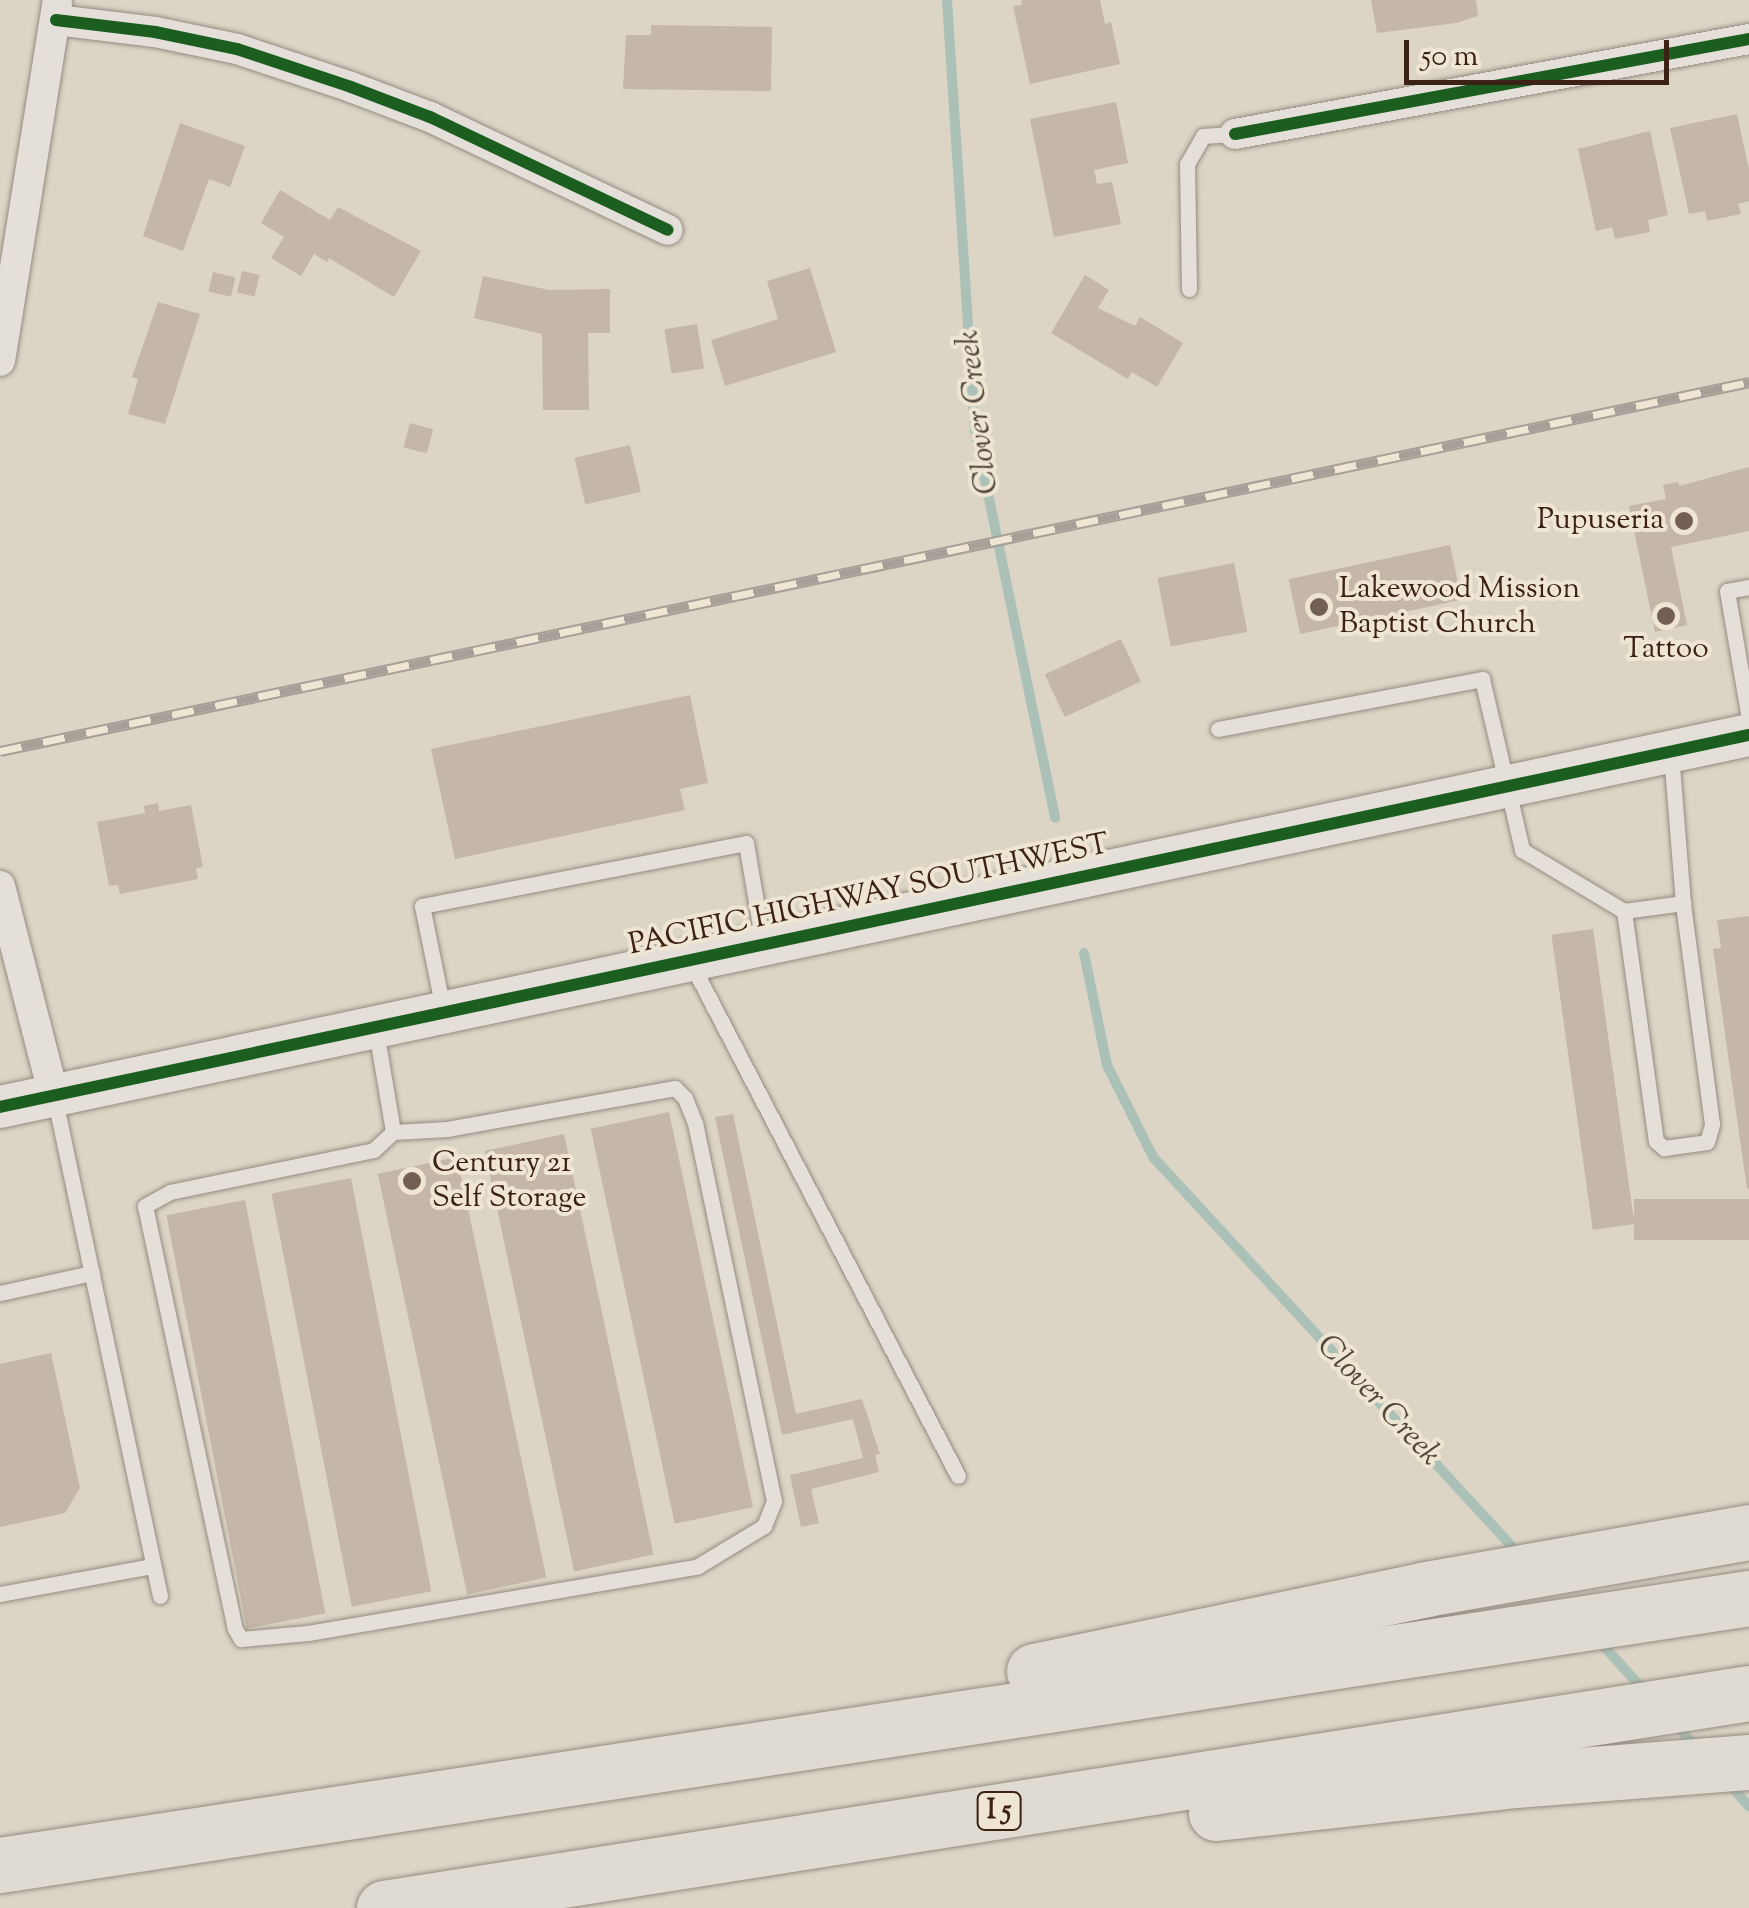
<!DOCTYPE html>
<style>
body{margin:0}
#map{position:relative;width:1749px;height:1908px;overflow:hidden;background:#dcd4c5;font-family:"Sorts Mill Goudy",serif}
div>[style]{position:absolute}
[style*='--x']{left:calc(var(--x)*1px);top:calc(var(--y)*1px);width:calc(var(--w)*1px);rotate:calc(var(--a)*1deg)}
.stream>*{height:10px;margin:-5px;padding:0 5px;transform-origin:5px;border-radius:5px;background:#abc1b7}
.building>*{inset:0;background:#c4b6a8;transform-origin:0 0}
.roads{filter:drop-shadow(0 0 2px #948c82) drop-shadow(0 0 2px #948c82)}
.lane>*{height:15px;margin:-7.5px;padding:0 7.5px;transform-origin:7.5px;border-radius:7.5px;background:#e4e0d9}
.street>*{height:30px;margin:-15px;padding:0 15px;transform-origin:15px;border-radius:15px;background:#e4e0d9}
.secondary>*{height:42px;margin:-21px;padding:0 21px;transform-origin:21px;border-radius:21px;background:#e4e0d9}
.highway>*{height:55px;margin:-27.5px;padding:0 27.5px;transform-origin:27.5px;border-radius:27.5px;background:#dfdbd2}
.rail>*{height:11px;margin-top:-5.5px;transform-origin:0;background:repeating-linear-gradient(90deg,#efe5d3 0 22px,#a6a099 0 44px);box-sizing:border-box;border-block:2px solid #a6a099}
.cycleway>*{height:12px;margin:-6px;padding:0 6px;transform-origin:6px;border-radius:6px;background:#1b5e20}
.dots>*{width:28px;height:28px;translate:-50% -50%;box-sizing:border-box;border:5px solid #efe5d3;border-radius:50%}
span{translate:-50% -50%;white-space:nowrap;text-align:center;line-height:1.15;-webkit-text-stroke:8px #efe5d3;paint-order:stroke}
.shield-label span{padding:2px 8px;background:#efe5d3;border:2px solid;border-radius:8px;-webkit-text-stroke-width:0}
.shield-label{font-size:28px;color:#3c2214;font-weight:700}
.poi-label{font-size:30px;color:#3c2214}
.right{translate:-100% -50%;text-align:right}
.left{translate:0 -50%;text-align:left}
.street-label{font-size:30px;color:#3c2214}
.water-label{font-size:32px;color:#52483b;font-style:italic}
.scale{position:absolute;left:1404px;top:40px;width:265px;height:45px;box-sizing:border-box;border:5px solid #3c2214;border-top:0;padding-left:12px;font-size:30px;line-height:35px;white-space:nowrap;color:#3c2214;-webkit-text-stroke:8px #efe5d3;paint-order:stroke}
</style>
<div id="map">
<div class="stream">
<div style="--x:947;--y:0;--w:432;--a:86.3"></div>
<div style="--x:975;--y:431;--w:395;--a:78.3"></div>
<div style="--x:1084;--y:953;--w:114;--a:78.4"></div>
<div style="--x:1107;--y:1065;--w:103;--a:63.4"></div>
<div style="--x:1153;--y:1157;--w:540;--a:47.33"></div>
<div style="--x:1598;--y:1640;--w:68;--a:47.4"></div>
<div style="--x:1672;--y:1721;--w:38;--a:47"></div>
<div style="--x:1726;--y:1780;--w:35;--a:49"></div>
</div>
<div class="building">
<div style="clip-path:polygon(1021px 0,1100px 0,1105px 24px,1111px 22px,1120px 64px,1030px 84px,1013px 6px,1022px 5px)"></div>
<div style="clip-path:polygon(1371px 0,1476px 0,1478px 16px,1456px 23px,1377px 33px)"></div>
<div style="clip-path:polygon(651px 25px,772px 27px,771px 91px,623px 89px,626px 35px,651px 35px)"></div>
<div style="clip-path:polygon(1116px 102px,1128px 163px,1094px 170px,1097px 184px,1112px 182px,1121px 224px,1054px 237px,1030px 119px)"></div>
<div style="clip-path:polygon(1737px 114px,1749px 170px,1749px 201px,1738px 204px,1741px 214px,1707px 221px,1705px 211px,1689px 214px,1670px 128px)"></div>
<div style="clip-path:polygon(180px 123px,245px 146px,230px 187px,209px 179px,183px 251px,143px 236px)"></div>
<div style="clip-path:polygon(1650px 131px,1668px 215px,1648px 220px,1650px 232px,1615px 239px,1612px 227px,1596px 231px,1578px 149px)"></div>
<div style="clip-path:polygon(280px 190px,330px 220px,338px 207px,421px 251px,394px 297px,329px 258px,327px 262px,314px 254px,301px 276px,271px 258px,284px 237px,261px 223px)"></div>
<div style="clip-path:polygon(810px 268px,836px 352px,725px 386px,711px 340px,778px 319px,767px 281px)"></div>
<div style="left:242px;top:271px;width:18px;height:22px;rotate:13deg"></div>
<div style="left:213px;top:272px;width:23px;height:20px;rotate:13deg"></div>
<div style="clip-path:polygon(1085px 275px,1109px 290px,1098px 308px,1135px 326px,1140px 317px,1183px 343px,1157px 387px,1132px 372px,1128px 379px,1051px 333px)"></div>
<div style="clip-path:polygon(483px 276px,549px 290px,610px 289px,610px 333px,588px 333px,589px 410px,543px 410px,542px 334px,474px 318px)"></div>
<div style="clip-path:polygon(158px 302px,200px 314px,165px 424px,128px 414px,138px 379px,132px 377px)"></div>
<div style="left:697px;top:324px;width:45px;height:33px;rotate:81deg"></div>
<div style="left:410px;top:423px;width:24px;height:25px;rotate:15deg"></div>
<div style="left:630px;top:445px;width:48px;height:57px;rotate:77deg"></div>
<div style="clip-path:polygon(1749px 467px,1749px 531px,1671px 547px,1687px 625px,1655px 632px,1629px 506px,1666px 499px,1663px 485px,1678px 482px,1679px 486px)"></div>
<div style="left:1450px;top:545px;width:56px;height:165px;rotate:78deg"></div>
<div style="left:1234px;top:563px;width:70px;height:78px;rotate:79deg"></div>
<div style="left:1121px;top:639px;width:47px;height:84px;rotate:65deg"></div>
<div style="clip-path:polygon(690px 695px,708px 783px,680px 789px,685px 810px,455px 859px,431px 749px)"></div>
<div style="clip-path:polygon(158px 803px,159px 811px,191px 805px,203px 867px,196px 868px,198px 879px,120px 894px,118px 885px,109px 886px,97px 822px,145px 813px,144px 806px)"></div>
<div style="clip-path:polygon(1749px 916px,1749px 1188px,1747px 1189px,1713px 949px,1721px 948px,1717px 920px)"></div>
<div style="left:1593px;top:929px;width:298px;height:42px;rotate:82deg"></div>
<div style="left:669px;top:1112px;width:404px;height:80px;rotate:78deg"></div>
<div style="clip-path:polygon(733px 1114px,796px 1414px,862px 1399px,880px 1454px,875px 1455px,879px 1472px,811px 1489px,819px 1523px,801px 1527px,790px 1475px,863px 1458px,853px 1419px,782px 1435px,715px 1117px)"></div>
<div style="left:564px;top:1134px;width:430px;height:81px;rotate:78deg"></div>
<div style="left:457px;top:1157px;width:430px;height:81px;rotate:78deg"></div>
<div style="left:351px;top:1178px;width:421px;height:81px;rotate:79deg"></div>
<div style="left:1749px;top:1199px;width:41px;height:115px;rotate:90deg"></div>
<div style="left:245px;top:1200px;width:421px;height:80px;rotate:79deg"></div>
<div style="clip-path:polygon(51px 1353px,80px 1488px,65px 1513px,0 1527px,0 1364px)"></div>
</div>
<div class="roads">
<div class="lane">
<div style="--x:1189;--y:289;--w:125;--a:-90.9"></div>
<div style="--x:1187;--y:164;--w:32;--a:-60"></div>
<div style="--x:1203;--y:136;--w:32;--a:-4"></div>
<div style="--x:1749;--y:587;--w:22;--a:170"></div>
<div style="--x:1727;--y:591;--w:129;--a:80.2"></div>
<div style="--x:1218;--y:729;--w:269;--a:-10.7"></div>
<div style="--x:1482;--y:679;--w:176;--a:76.8"></div>
<div style="--x:1522;--y:850;--w:119;--a:30.9"></div>
<div style="--x:1624;--y:911;--w:232;--a:82.1"></div>
<div style="--x:1656;--y:1141;--w:11;--a:41"></div>
<div style="--x:1664;--y:1148;--w:43;--a:-7.9"></div>
<div style="--x:1707;--y:1142;--w:19;--a:-74"></div>
<div style="--x:1712;--y:1124;--w:223;--a:-97.5"></div>
<div style="--x:1683;--y:903;--w:149;--a:-94.6"></div>
<div style="--x:1624;--y:911;--w:60;--a:-7.7"></div>
<div style="--x:692;--y:965;--w:576;--a:62.5"></div>
<div style="--x:443;--y:1009;--w:105;--a:-101.5"></div>
<div style="--x:422;--y:906;--w:330;--a:-11"></div>
<div style="--x:746;--y:843;--w:101;--a:80.4"></div>
<div style="--x:376;--y:1031;--w:102;--a:80.4"></div>
<div style="--x:393;--y:1132;--w:26;--a:137"></div>
<div style="--x:374;--y:1150;--w:208;--a:168.4"></div>
<div style="--x:170;--y:1192;--w:29;--a:151"></div>
<div style="--x:145;--y:1206;--w:432;--a:78"></div>
<div style="--x:235;--y:1629;--w:12;--a:59"></div>
<div style="--x:241;--y:1639;--w:67;--a:-5.1"></div>
<div style="--x:308;--y:1633;--w:396;--a:-9.7"></div>
<div style="--x:698;--y:1566;--w:77;--a:-31.2"></div>
<div style="--x:764;--y:1526;--w:27;--a:-68"></div>
<div style="--x:774;--y:1501;--w:386;--a:-101.8"></div>
<div style="--x:695;--y:1123;--w:27;--a:-112"></div>
<div style="--x:685;--y:1098;--w:14;--a:-135"></div>
<div style="--x:675;--y:1088;--w:231;--a:169.8"></div>
<div style="--x:448;--y:1129;--w:55;--a:176.9"></div>
<div style="--x:55;--y:1100;--w:507;--a:78.05"></div>
<div style="--x:0;--y:1293;--w:94;--a:-12.3"></div>
<div style="--x:0;--y:1594;--w:156;--a:-10.4"></div>
</div>
<div class="street">
<div style="--x:56;--y:20;--w:100;--a:6.9"></div>
<div style="--x:155;--y:32;--w:84;--a:11.7"></div>
<div style="--x:237;--y:49;--w:120;--a:18.4"></div>
<div style="--x:351;--y:87;--w:85;--a:20.8"></div>
<div style="--x:430;--y:117;--w:263;--a:25.4"></div>
<div style="--x:1235;--y:134;--w:523;--a:-10.47"></div>
<div style="--x:0;--y:361;--w:362;--a:-80.9"></div>
<div style="--x:0;--y:886;--w:217;--a:75.6"></div>
</div>
<div class="secondary">
<div style="--x:0;--y:1107;--w:1788;--a:-12.01"></div>
</div>
<div class="highway">
<div style="--x:1034;--y:1671;--w:400;--a:-11.8"></div>
<div style="--x:1426;--y:1589;--w:328;--a:-10"></div>
<div style="--x:1216;--y:1813;--w:301;--a:-6.3"></div>
<div style="--x:1515;--y:1780;--w:235;--a:-4.4"></div>
<div style="--x:0;--y:1865;--w:1769;--a:-8.68"></div>
<div style="--x:384;--y:1908;--w:1382;--a:-8.95"></div>
</div>
</div>
<div class="rail">
<div style="--x:0;--y:751;--w:1788;--a:-11.91"></div>
</div>
<div class="cycleway">
<div style="--x:56;--y:20;--w:100;--a:6.9"></div>
<div style="--x:155;--y:32;--w:84;--a:11.7"></div>
<div style="--x:237;--y:49;--w:120;--a:18.4"></div>
<div style="--x:351;--y:87;--w:85;--a:20.8"></div>
<div style="--x:430;--y:117;--w:263;--a:25.4"></div>
<div style="--x:1235;--y:134;--w:523;--a:-10.47"></div>
<div style="--x:0;--y:1107;--w:1788;--a:-12.01"></div>
</div>
<div class="dots">
<div style="left:1684px;top:521px;background:#746052"></div>
<div style="left:1319px;top:607px;background:#746052"></div>
<div style="left:1666px;top:616px;background:#746052"></div>
<div style="left:412px;top:1181px;background:#746052"></div>
</div>
<div class="shield-label">
<span style="left:999px;top:1811px">I 5</span>
</div>
<div class="poi-label">
<span class="right" style="left:1664px;top:521px">Pupuseria</span>
<span class="left" style="left:1339px;top:607px">Lakewood Mission<br>Baptist Church</span>
<span style="left:1666px;top:650px">Tattoo</span>
<span class="left" style="left:432px;top:1181px">Century 21<br>Self Storage</span>
</div>
<div class="street-label">
<span style="left:869px;top:896px;rotate:-12deg">PACIFIC HIGHWAY SOUTHWEST</span>
</div>
<div class="water-label">
<span style="left:979px;top:412px;rotate:-97deg">Clover Creek</span>
<span style="left:1378px;top:1401px;rotate:47deg">Clover Creek</span>
</div>
<div class="scale">50 m</div>
</div>
